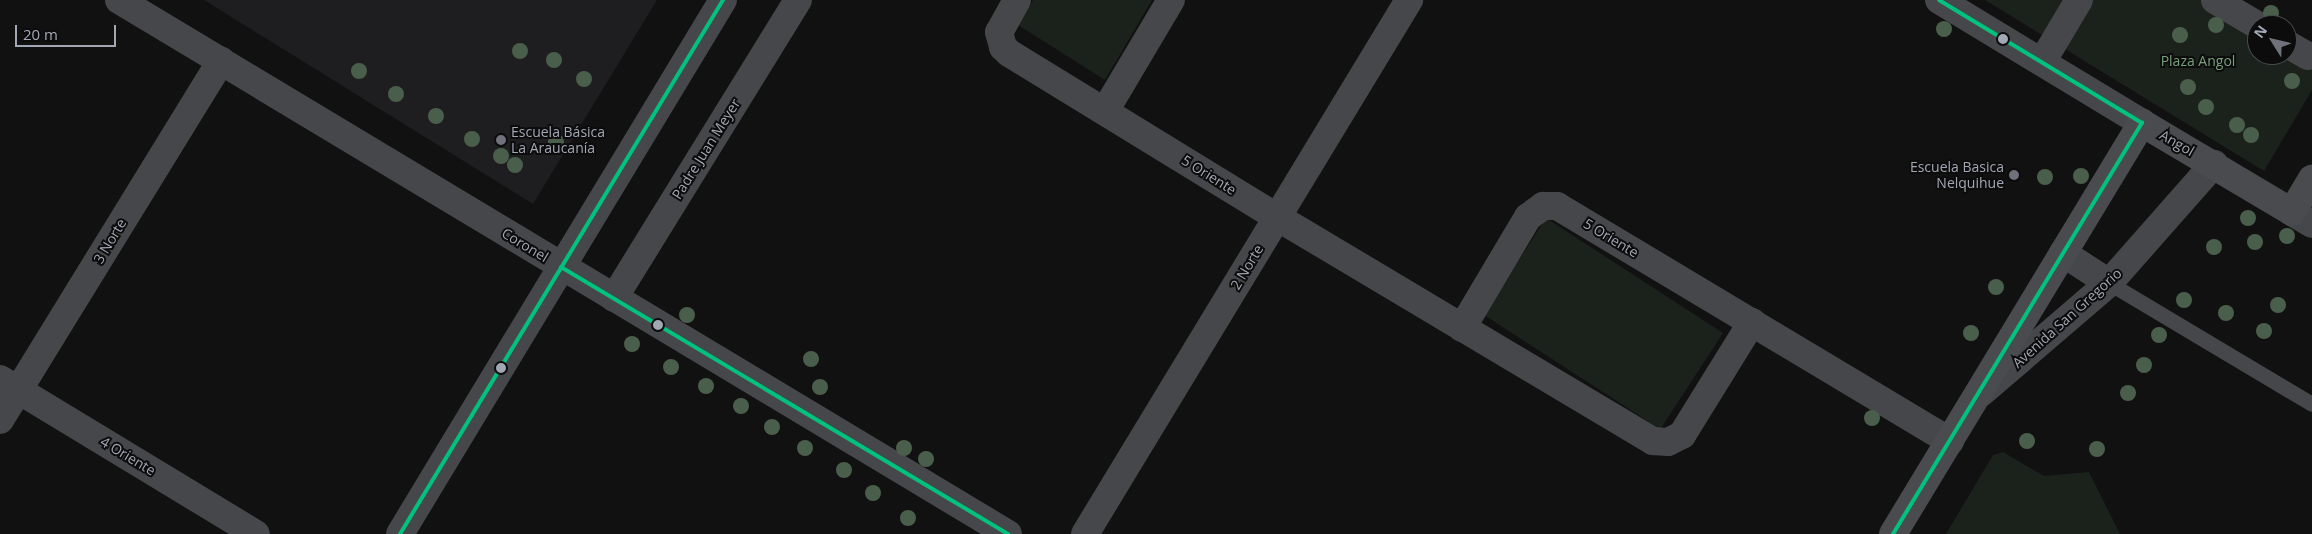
<!DOCTYPE html>
<meta charset="utf-8">
<style>
body{margin:0}
#map{position:relative;width:2312px;height:534px;overflow:hidden;background:#111112;font-family:"Open Sans",sans-serif}
div>[style]{position:absolute}
[style*='--x']{left:calc(var(--x)*1px);top:calc(var(--y)*1px);width:calc(var(--w)*1px);rotate:calc(var(--a)*1deg)}
.built>*{inset:0;background:#1e1e20}
.green>*{inset:0;background:#1b221c;transform-origin:0 0}
.service>*{height:15px;margin:-7.5px;padding:0 7.5px;transform-origin:7.5px;border-radius:7.5px;background:#46474a}
.minor>*{height:28px;margin:-14px;padding:0 14px;transform-origin:14px;border-radius:14px;background:#46474a}
.tertiary>*{height:28px;margin:-14px;padding:0 14px;transform-origin:14px;border-radius:14px;background:#46474a}
.secondary>*{height:28px;margin:-14px;padding:0 14px;transform-origin:14px;border-radius:14px;background:#4a4b4e}
.bus-1>*{height:4px;margin:-2px;padding:0 2px;transform-origin:2px;border-radius:2px;background:#00c27f}
.trees>*{width:16px;height:16px;margin:-8px;border-radius:50%;background:#4a5f4b}
.dots>*{width:14px;height:14px;translate:-50% -50%;box-sizing:border-box;border:2px solid #0c0c0d;border-radius:50%}
span{translate:-50% -50%;white-space:nowrap;text-align:center;line-height:1.15;-webkit-text-stroke:4px #0c0c0d;paint-order:stroke}
.park-label{font-size:14px;color:#789f7a}
.poi-label{font-size:14px;color:#a2a7b4}
.left{translate:0 -50%;text-align:left}
.right{translate:-100% -50%;text-align:right}
.street-label{font-size:14px;color:#a2a7b4}
.north{position:absolute;left:2247px;top:15px;width:50px;height:50px;box-sizing:border-box;background:#0c0c0d;border:1px solid #484a50;border-radius:50%;rotate:306deg;font-size:14px;font-weight:700;line-height:20px;text-align:center;color:#a2a7b4}
.north::after{content:'';display:block;margin:auto;width:18px;height:22px;background:#6f727b;clip-path:polygon(50% 0,100% 100%,50% 72%,0 100%)}
.scale{position:absolute;left:15px;top:25px;width:101px;height:22px;box-sizing:border-box;border:2px solid #a2a7b4;border-top:0;padding-left:6px;font-size:15px;line-height:18px;white-space:nowrap;color:#a2a7b4;-webkit-text-stroke:4px #0c0c0d;paint-order:stroke}
</style>
<div id="map">
<div class="built">
<div style="clip-path:polygon(204px 0,657px 0,533px 204px)"></div>
</div>
<div class="green">
<div style="clip-path:polygon(1033px 0,1152px 0,1105px 80px,1018px 25px)"></div>
<div style="clip-path:polygon(1985px 0,2239px 0,2280px 25px,2257px 25px,2257px 55px,2287px 55px,2287px 29px,2312px 44px,2312px 90px,2264px 171px)"></div>
<div style="left:1546px;top:218px;width:211px;height:115px;rotate:33deg"></div>
<div style="clip-path:polygon(2003px 452px,2044px 476px,2089px 472px,2120px 534px,1946px 534px,1993px 455px)"></div>
</div>
<div class="service">
<div style="--x:2109;--y:283;--w:236;--a:30.8"></div>
</div>
<div class="minor">
<div style="--x:1017;--y:0;--w:37;--a:119"></div>
<div style="--x:999;--y:32;--w:16;--a:75"></div>
<div style="--x:1003;--y:47;--w:8;--a:45"></div>
<div style="--x:1009;--y:53;--w:314;--a:31.5"></div>
<div style="--x:1277;--y:217;--w:438;--a:30.8"></div>
<div style="--x:1653;--y:441;--w:15;--a:4"></div>
<div style="--x:1668;--y:442;--w:16;--a:-27"></div>
<div style="--x:1682;--y:435;--w:133;--a:-58.2"></div>
<div style="--x:1939;--y:0;--w:237;--a:31.2"></div>
<div style="--x:2215;--y:0;--w:49;--a:30.8"></div>
<div style="--x:2287;--y:44;--w:24;--a:30"></div>
<div style="--x:2042;--y:62;--w:72;--a:-59.2"></div>
<div style="--x:1105;--y:111;--w:129;--a:-59.3"></div>
<div style="--x:2292;--y:212;--w:23;--a:31"></div>
<div style="--x:2063;--y:253;--w:55;--a:33.1"></div>
<div style="--x:614;--y:298;--w:350;--a:-58.3"></div>
<div style="--x:1462;--y:328;--w:129;--a:-59.3"></div>
<div style="--x:1528;--y:217;--w:19;--a:-36"></div>
<div style="--x:1543;--y:206;--w:14;--a:0"></div>
<div style="--x:1557;--y:206;--w:458;--a:30.9"></div>
<div style="--x:0;--y:379;--w:299;--a:31.2"></div>
<div style="--x:1981;--y:393;--w:169;--a:-40.7"></div>
<div style="--x:2109;--y:283;--w:159;--a:-48.6"></div>
<div style="--x:0;--y:420;--w:422;--a:-58.4"></div>
<div style="--x:1085;--y:534;--w:625;--a:-58.75"></div>
</div>
<div class="tertiary">
<div style="--x:119;--y:0;--w:1037;--a:30.99"></div>
<div style="--x:400;--y:534;--w:624;--a:-58.83"></div>
</div>
<div class="secondary">
<div style="--x:1893;--y:534;--w:481;--a:-58.8"></div>
<div style="--x:2142;--y:123;--w:174;--a:30.7"></div>
<div style="--x:2292;--y:212;--w:39;--a:-59"></div>
</div>
<div class="bus-1">
<div style="--x:561;--y:267;--w:521;--a:30.85"></div>
<div style="--x:400;--y:534;--w:624;--a:-58.83"></div>
<div style="--x:1893;--y:534;--w:481;--a:-58.8"></div>
<div style="--x:2142;--y:123;--w:237;--a:-148.8"></div>
</div>
<div class="trees">
<div style="left:2271px;top:13px"></div>
<div style="left:2216px;top:25px"></div>
<div style="left:1944px;top:29px"></div>
<div style="left:2180px;top:35px"></div>
<div style="left:520px;top:51px"></div>
<div style="left:554px;top:60px"></div>
<div style="left:359px;top:71px"></div>
<div style="left:584px;top:79px"></div>
<div style="left:2292px;top:81px"></div>
<div style="left:2188px;top:87px"></div>
<div style="left:396px;top:94px"></div>
<div style="left:2206px;top:107px"></div>
<div style="left:436px;top:116px"></div>
<div style="left:2237px;top:125px"></div>
<div style="left:2251px;top:135px"></div>
<div style="left:472px;top:139px"></div>
<div style="left:556px;top:142px"></div>
<div style="left:501px;top:156px"></div>
<div style="left:515px;top:165px"></div>
<div style="left:2081px;top:176px"></div>
<div style="left:2045px;top:177px"></div>
<div style="left:2248px;top:218px"></div>
<div style="left:2287px;top:236px"></div>
<div style="left:2255px;top:242px"></div>
<div style="left:2214px;top:247px"></div>
<div style="left:1996px;top:287px"></div>
<div style="left:2184px;top:300px"></div>
<div style="left:2278px;top:305px"></div>
<div style="left:2226px;top:313px"></div>
<div style="left:687px;top:315px"></div>
<div style="left:2264px;top:331px"></div>
<div style="left:1971px;top:333px"></div>
<div style="left:2159px;top:335px"></div>
<div style="left:632px;top:344px"></div>
<div style="left:811px;top:359px"></div>
<div style="left:2144px;top:365px"></div>
<div style="left:671px;top:367px"></div>
<div style="left:706px;top:386px"></div>
<div style="left:820px;top:387px"></div>
<div style="left:2128px;top:393px"></div>
<div style="left:741px;top:406px"></div>
<div style="left:1872px;top:418px"></div>
<div style="left:772px;top:427px"></div>
<div style="left:2027px;top:441px"></div>
<div style="left:805px;top:448px"></div>
<div style="left:904px;top:448px"></div>
<div style="left:2097px;top:449px"></div>
<div style="left:926px;top:459px"></div>
<div style="left:844px;top:470px"></div>
<div style="left:873px;top:493px"></div>
<div style="left:908px;top:518px"></div>
</div>
<div class="dots">
<div style="left:2003px;top:39px;background:#a2a7b4"></div>
<div style="left:501px;top:140px;background:#6f727b"></div>
<div style="left:2014px;top:175px;background:#6f727b"></div>
<div style="left:658px;top:325px;background:#a2a7b4"></div>
<div style="left:501px;top:368px;background:#a2a7b4"></div>
</div>
<div class="park-label">
<span style="left:2198px;top:61px">Plaza Angol</span>
</div>
<div class="poi-label">
<span class="left" style="left:511px;top:140px">Escuela Básica<br>La Araucanía</span>
<span class="right" style="left:2004px;top:175px">Escuela Basica<br>Nelquihue</span>
</div>
<div class="street-label">
<span style="left:2177px;top:143px;rotate:30deg">Angol</span>
<span style="left:706px;top:149px;rotate:-58deg">Padre Juan Meyer</span>
<span style="left:1209px;top:175px;rotate:32deg">5 Oriente</span>
<span style="left:1611px;top:238px;rotate:31deg">5 Oriente</span>
<span style="left:110px;top:241px;rotate:-59deg">3 Norte</span>
<span style="left:525px;top:245px;rotate:31deg">Coronel</span>
<span style="left:1247px;top:267px;rotate:-59deg">2 Norte</span>
<span style="left:2067px;top:318px;rotate:-42deg">Avenida San Gregorio</span>
<span style="left:128px;top:456px;rotate:31deg">4 Oriente</span>
</div>
<div class="north">N</div>
<div class="scale">20 m</div>
</div>
